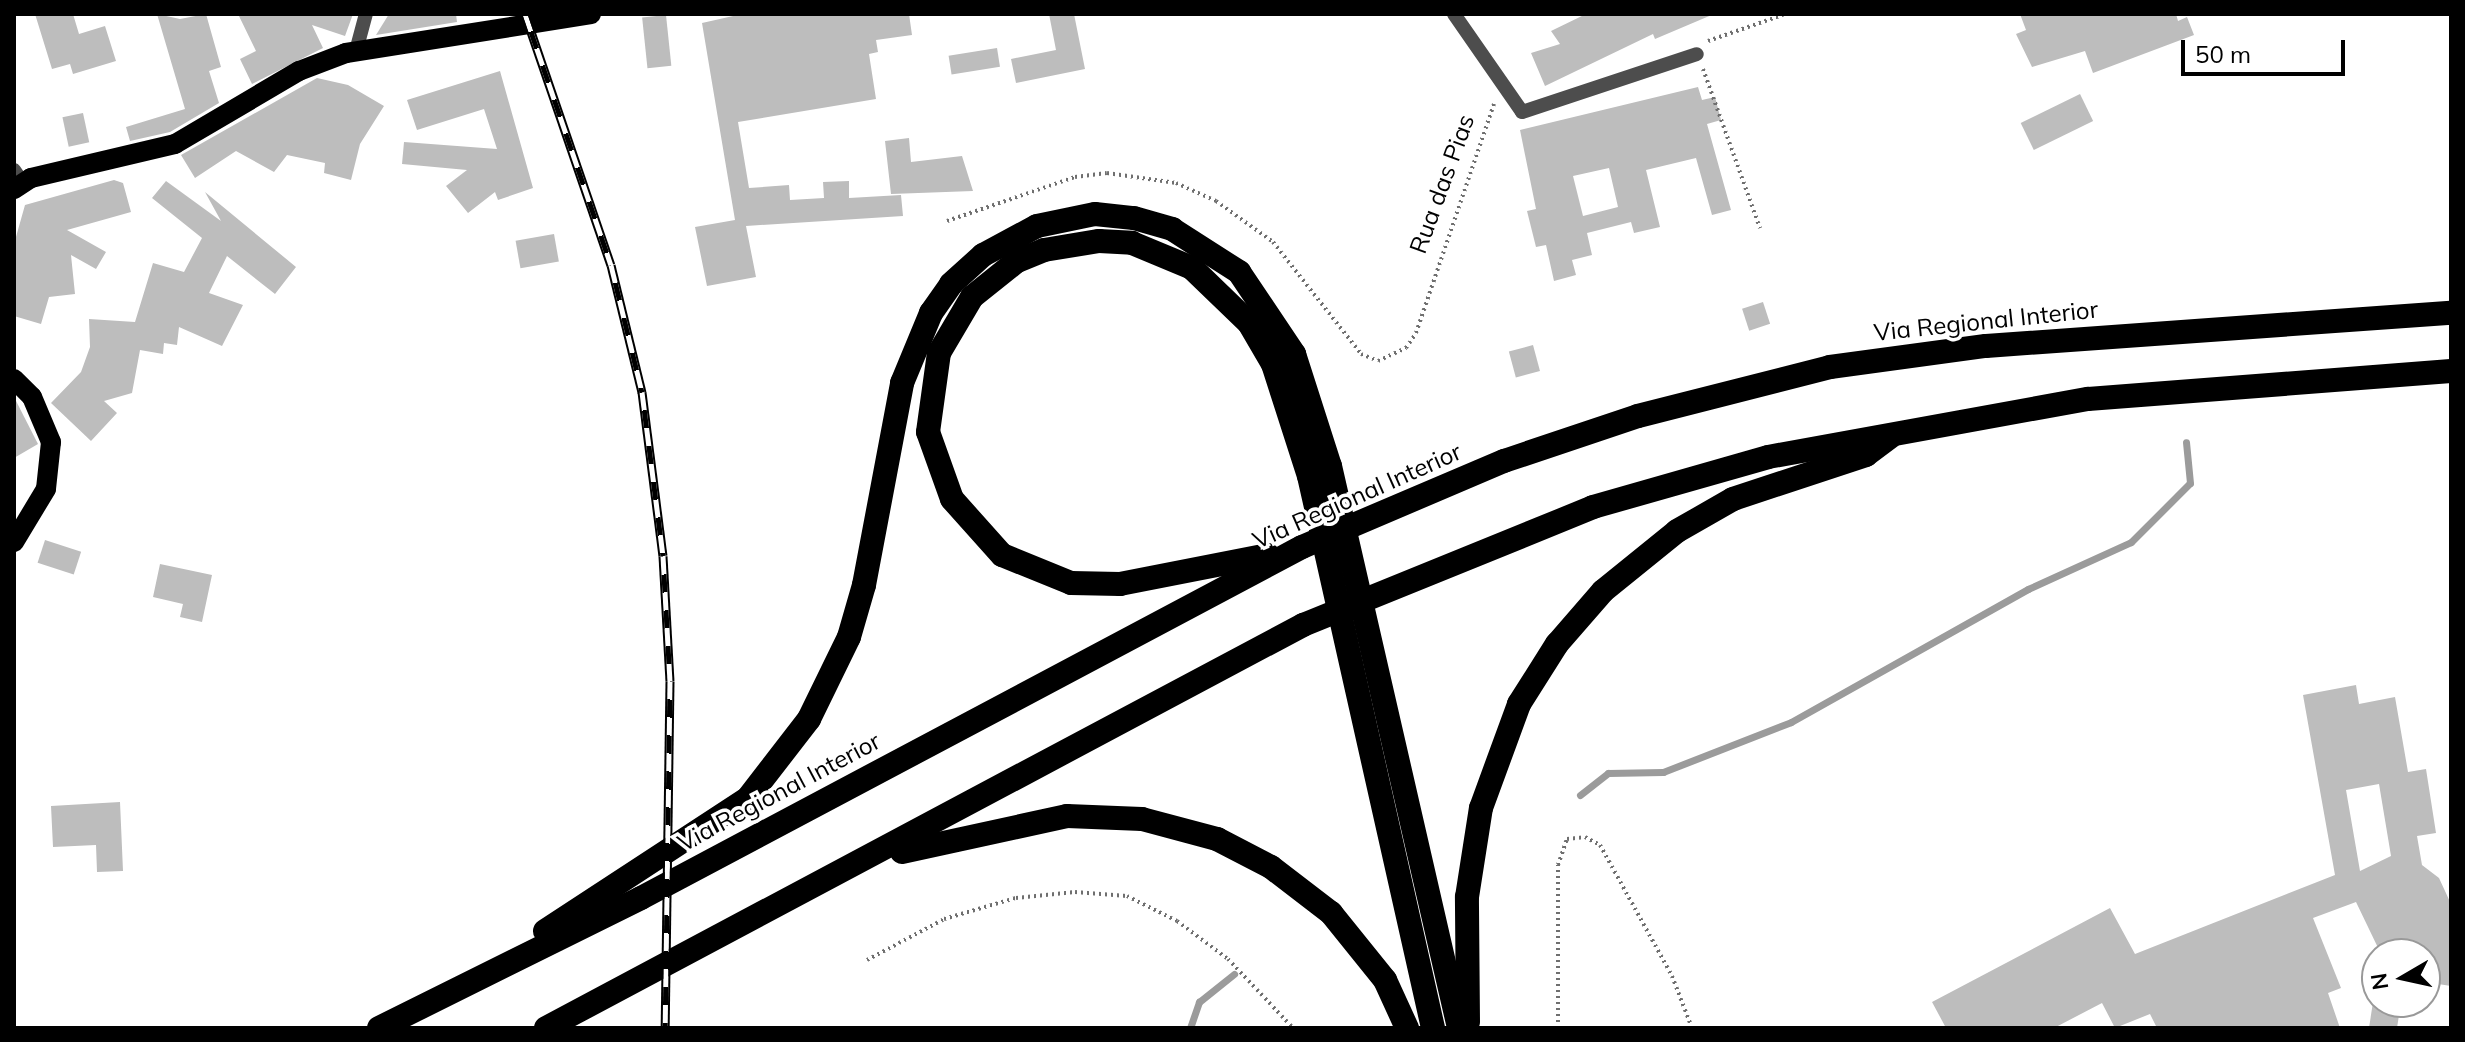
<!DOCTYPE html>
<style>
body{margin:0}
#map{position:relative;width:2465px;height:1042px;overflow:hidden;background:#fff;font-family:Mulish,sans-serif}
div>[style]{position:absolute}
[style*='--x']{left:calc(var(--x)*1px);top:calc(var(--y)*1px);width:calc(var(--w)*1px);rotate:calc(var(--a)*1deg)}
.stream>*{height:7px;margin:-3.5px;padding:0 3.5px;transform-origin:3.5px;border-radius:3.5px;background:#9b9b9b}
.building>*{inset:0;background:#bdbdbd;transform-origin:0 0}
.path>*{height:4px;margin-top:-2px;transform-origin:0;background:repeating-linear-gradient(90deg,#6f6f6f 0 2px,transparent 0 6px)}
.minor>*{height:14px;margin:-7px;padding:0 7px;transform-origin:7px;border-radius:7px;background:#4d4d4d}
.major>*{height:20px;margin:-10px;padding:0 10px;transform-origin:10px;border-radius:10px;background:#000}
.highway>*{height:24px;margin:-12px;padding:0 12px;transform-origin:12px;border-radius:12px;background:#000}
.rail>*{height:9px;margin-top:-4.5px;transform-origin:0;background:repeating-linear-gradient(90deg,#fff 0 18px,#000 0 36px);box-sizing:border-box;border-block:2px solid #000}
span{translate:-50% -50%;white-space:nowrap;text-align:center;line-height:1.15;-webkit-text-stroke:7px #fff;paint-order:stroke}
.street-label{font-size:24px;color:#000}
.frame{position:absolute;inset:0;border:16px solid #000;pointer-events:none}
.north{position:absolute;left:2361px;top:938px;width:80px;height:80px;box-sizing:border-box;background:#fff;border:2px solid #999;border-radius:50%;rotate:261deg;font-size:22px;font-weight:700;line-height:32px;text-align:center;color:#000}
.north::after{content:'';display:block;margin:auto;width:28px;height:36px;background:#000;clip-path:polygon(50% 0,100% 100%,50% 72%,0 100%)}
.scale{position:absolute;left:2181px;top:40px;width:164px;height:36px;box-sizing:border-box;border:4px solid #000;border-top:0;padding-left:10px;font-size:24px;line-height:28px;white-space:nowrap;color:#000;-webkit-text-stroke:6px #fff;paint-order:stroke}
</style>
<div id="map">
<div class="stream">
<div style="--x:1580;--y:795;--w:36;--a:-38"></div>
<div style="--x:1608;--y:773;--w:55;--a:-1"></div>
<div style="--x:1663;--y:772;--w:137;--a:-21.3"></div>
<div style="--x:1791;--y:722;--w:272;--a:-29.3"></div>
<div style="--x:2028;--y:589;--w:113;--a:-24.5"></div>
<div style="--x:2131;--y:542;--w:83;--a:-45"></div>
<div style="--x:2190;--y:483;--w:41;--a:-95.6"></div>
<div style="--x:1190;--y:1028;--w:28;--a:-71"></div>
<div style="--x:1199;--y:1002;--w:45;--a:-38.7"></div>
</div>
<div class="building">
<div style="clip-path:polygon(35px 14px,73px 14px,79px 34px,105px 26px,116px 61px,73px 74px,70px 64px,52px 69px)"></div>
<div style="clip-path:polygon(157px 14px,180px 19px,206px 14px,221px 67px,209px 71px,219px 103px,170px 132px,130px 141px,126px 127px,185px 109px)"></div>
<div style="clip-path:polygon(238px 14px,353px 14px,345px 36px,312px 25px,323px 48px,252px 84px,240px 59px,256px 51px)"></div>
<div style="clip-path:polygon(389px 14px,456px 14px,457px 22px,376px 35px)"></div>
<div style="clip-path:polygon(742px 14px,909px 14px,912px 35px,876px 40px,878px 52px,869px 54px,876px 99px,738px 122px,749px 188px,789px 185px,790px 200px,824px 198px,823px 182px,849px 181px,849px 198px,901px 195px,903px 216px,746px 226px,756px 277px,707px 286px,695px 227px,735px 220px,702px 23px)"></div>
<div style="clip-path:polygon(1049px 14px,1074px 14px,1085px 69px,1016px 83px,1011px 59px,1056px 50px)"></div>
<div style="clip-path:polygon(1586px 14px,1714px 14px,1655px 39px,1653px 34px,1545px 86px,1531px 53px,1560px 44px,1551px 31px)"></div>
<div style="clip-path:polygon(2020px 14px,2176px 14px,2178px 21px,2187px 17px,2194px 35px,2093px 73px,2085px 51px,2032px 67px,2016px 34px,2026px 30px)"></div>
<div style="left:666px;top:15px;width:51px;height:24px;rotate:84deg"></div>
<div style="left:997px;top:48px;width:19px;height:49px;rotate:81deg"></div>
<div style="clip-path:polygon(500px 71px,533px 188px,498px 200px,495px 192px,468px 213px,446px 186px,467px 170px,402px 164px,404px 142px,497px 149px,484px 109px,417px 130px,407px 100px)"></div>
<div style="clip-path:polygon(317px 78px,348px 85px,384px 106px,360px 144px,351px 180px,324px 173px,325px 163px,287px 155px,274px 172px,236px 151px,195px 178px,181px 155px)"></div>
<div style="clip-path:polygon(evenodd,1698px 87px,1702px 100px,1715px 97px,1721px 120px,1707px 124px,1731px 210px,1712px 215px,1696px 158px,1646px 170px,1660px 227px,1634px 233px,1631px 222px,1587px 233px,1592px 255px,1572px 260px,1576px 275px,1554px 281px,1546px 245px,1536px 247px,1527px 211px,1536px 209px,1520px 130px,1698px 87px,1609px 168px,1618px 207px,1583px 216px,1573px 176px,1609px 168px)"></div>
<div style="left:2080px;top:94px;width:30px;height:66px;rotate:64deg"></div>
<div style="left:83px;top:113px;width:30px;height:21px;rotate:78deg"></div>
<div style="clip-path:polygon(909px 138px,911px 162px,962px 156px,973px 191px,891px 194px,885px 141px)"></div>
<div style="clip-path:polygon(114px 180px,123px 183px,131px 212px,67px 230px,106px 252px,96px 269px,71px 255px,75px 294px,49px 297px,41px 324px,14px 316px,14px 244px,25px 205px)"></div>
<div style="clip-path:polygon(166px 181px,221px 221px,205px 192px,296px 267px,275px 294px,227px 256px,209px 293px,243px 305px,222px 346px,179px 327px,177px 345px,164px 343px,163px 354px,140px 350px,132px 393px,104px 401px,117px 413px,91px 441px,51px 403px,81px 372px,90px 347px,89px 319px,135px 322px,153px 263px,184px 272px,202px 238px,152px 198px)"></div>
<div style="left:554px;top:234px;width:28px;height:39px;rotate:80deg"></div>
<div style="left:1763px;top:302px;width:23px;height:22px;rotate:72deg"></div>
<div style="left:1533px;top:345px;width:27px;height:25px;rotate:75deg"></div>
<div style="clip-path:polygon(14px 397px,38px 444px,14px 458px)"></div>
<div style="left:45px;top:540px;width:38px;height:24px;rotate:18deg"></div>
<div style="clip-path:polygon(160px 564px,212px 575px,202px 622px,180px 617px,183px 604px,153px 597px)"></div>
<div style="clip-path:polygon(evenodd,2356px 685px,2359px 704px,2395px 697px,2408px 772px,2426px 769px,2436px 833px,2417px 836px,2422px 865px,2439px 878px,2451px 904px,2451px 986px,2425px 982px,2425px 954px,2381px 954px,2356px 902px,2313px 918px,2341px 988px,2328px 993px,2340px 1028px,2157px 1028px,2150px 1014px,2115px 1028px,2102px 1003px,2054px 1028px,1946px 1028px,1932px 1002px,2110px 908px,2135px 954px,2335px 875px,2303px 695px,2356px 685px,2379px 784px,2391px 856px,2360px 871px,2346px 790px,2379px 784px)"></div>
<div style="clip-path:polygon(120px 802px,123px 871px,97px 872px,96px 845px,53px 847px,51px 806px)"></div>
<div style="clip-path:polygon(2373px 1002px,2401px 1002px,2397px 1028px,2369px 1028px)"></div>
</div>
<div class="path">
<div style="--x:1708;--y:41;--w:82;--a:-19.3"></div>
<div style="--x:1703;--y:69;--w:169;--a:70.3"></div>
<div style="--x:947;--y:221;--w:135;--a:-19"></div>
<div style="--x:1075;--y:177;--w:32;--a:-7"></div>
<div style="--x:1107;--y:173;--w:70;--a:8.2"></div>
<div style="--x:1176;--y:183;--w:44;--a:24.2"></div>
<div style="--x:1216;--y:201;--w:70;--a:35.7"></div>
<div style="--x:1273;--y:242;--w:142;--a:51.8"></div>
<div style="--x:1361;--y:354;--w:18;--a:22"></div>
<div style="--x:1378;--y:361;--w:31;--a:-25"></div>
<div style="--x:1406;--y:348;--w:18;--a:-56"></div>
<div style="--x:1416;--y:333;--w:242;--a:-71.2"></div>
<div style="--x:867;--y:960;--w:87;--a:-28"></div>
<div style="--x:944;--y:919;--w:75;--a:-16.3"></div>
<div style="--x:1016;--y:898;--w:59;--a:-5.8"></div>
<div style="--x:1075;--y:892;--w:52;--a:4.4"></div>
<div style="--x:1127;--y:896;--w:56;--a:26.6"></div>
<div style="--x:1177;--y:921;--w:64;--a:36.7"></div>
<div style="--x:1228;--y:959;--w:95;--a:46.7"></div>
<div style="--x:1558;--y:1028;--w:163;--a:-90"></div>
<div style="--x:1558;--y:865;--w:28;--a:-71"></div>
<div style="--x:1567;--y:839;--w:18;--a:-6"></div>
<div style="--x:1585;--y:837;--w:17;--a:28"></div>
<div style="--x:1600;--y:845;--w:149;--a:61.2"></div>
<div style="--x:1672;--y:976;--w:56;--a:69"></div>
</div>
<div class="minor">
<div style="--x:1454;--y:14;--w:119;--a:55.2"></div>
<div style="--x:1522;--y:112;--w:184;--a:-18.3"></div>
<div style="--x:356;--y:51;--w:38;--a:-75"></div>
<div style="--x:14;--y:170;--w:16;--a:55"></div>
</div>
<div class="major">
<div style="--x:14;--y:189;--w:20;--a:-33"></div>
<div style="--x:31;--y:178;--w:148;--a:-13.3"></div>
<div style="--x:175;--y:144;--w:144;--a:-30.5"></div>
<div style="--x:299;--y:71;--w:50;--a:-21"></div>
<div style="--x:346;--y:53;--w:248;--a:-9"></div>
<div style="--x:14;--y:379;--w:25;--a:45"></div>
<div style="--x:32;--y:397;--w:49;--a:67.1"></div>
<div style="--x:51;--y:442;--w:47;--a:96.1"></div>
<div style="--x:46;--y:489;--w:62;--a:121.1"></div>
</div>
<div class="highway">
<div style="--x:1268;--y:555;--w:151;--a:168.9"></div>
<div style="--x:1120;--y:584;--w:49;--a:-178.8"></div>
<div style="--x:1071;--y:583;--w:74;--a:-157.9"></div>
<div style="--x:1002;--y:555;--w:75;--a:-131.8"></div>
<div style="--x:952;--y:499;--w:71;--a:-109.7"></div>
<div style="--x:928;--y:432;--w:80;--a:-82.1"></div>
<div style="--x:939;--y:353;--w:65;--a:-59.5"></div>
<div style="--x:972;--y:297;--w:58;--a:-38.7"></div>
<div style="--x:1017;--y:261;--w:29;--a:-22"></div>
<div style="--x:1044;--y:250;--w:56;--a:-9.3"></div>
<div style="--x:1099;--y:241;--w:33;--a:3"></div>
<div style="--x:1132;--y:243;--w:65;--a:22.6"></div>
<div style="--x:1192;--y:268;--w:79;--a:44"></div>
<div style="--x:1249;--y:323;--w:48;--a:59.7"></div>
<div style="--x:1273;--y:364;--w:118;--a:72.2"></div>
<div style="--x:1309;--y:476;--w:566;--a:77.34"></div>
<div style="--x:902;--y:852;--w:169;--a:-12.3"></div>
<div style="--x:1067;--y:816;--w:75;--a:2.3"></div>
<div style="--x:1142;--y:819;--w:78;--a:14.9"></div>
<div style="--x:1217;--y:839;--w:61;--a:27.4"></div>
<div style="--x:1271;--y:867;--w:76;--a:37.5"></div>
<div style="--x:1331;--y:913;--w:86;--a:51.1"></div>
<div style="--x:1385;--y:980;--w:53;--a:65.4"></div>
<div style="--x:545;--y:931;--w:243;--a:-33.2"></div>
<div style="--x:748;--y:798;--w:100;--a:-52.3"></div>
<div style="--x:809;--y:719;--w:91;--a:-64"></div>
<div style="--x:849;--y:637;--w:54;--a:-73.9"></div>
<div style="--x:864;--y:585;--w:206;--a:-79.3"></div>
<div style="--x:902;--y:383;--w:76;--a:-67.5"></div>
<div style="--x:931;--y:313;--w:35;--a:-55"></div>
<div style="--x:951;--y:284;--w:43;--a:-42.2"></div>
<div style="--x:983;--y:255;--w:61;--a:-28.2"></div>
<div style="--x:1037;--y:226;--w:59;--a:-11.7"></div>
<div style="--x:1095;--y:214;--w:39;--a:6"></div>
<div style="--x:1134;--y:218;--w:40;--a:16"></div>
<div style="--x:1172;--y:229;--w:80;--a:32.7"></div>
<div style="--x:1239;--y:272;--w:99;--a:56.1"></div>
<div style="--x:1294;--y:354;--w:118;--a:72.2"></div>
<div style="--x:1330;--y:466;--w:577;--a:77.07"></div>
<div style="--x:1468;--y:1022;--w:125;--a:-90.5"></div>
<div style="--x:1467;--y:897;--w:90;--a:-81.1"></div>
<div style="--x:1481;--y:808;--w:111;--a:-69.9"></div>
<div style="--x:1519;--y:704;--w:71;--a:-57.7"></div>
<div style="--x:1557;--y:644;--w:70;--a:-49"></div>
<div style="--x:1603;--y:591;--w:95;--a:-39"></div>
<div style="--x:1677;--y:531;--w:64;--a:-29.7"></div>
<div style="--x:1733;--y:499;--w:140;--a:-18.3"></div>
<div style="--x:1866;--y:455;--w:31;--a:-37"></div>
<div style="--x:379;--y:1028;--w:292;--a:-26.4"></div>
<div style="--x:641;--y:898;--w:748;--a:-27.97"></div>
<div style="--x:1302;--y:547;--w:220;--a:-23.1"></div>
<div style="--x:1504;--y:461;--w:141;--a:-18.6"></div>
<div style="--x:1638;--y:416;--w:198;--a:-14.3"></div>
<div style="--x:1830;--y:367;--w:157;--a:-7.7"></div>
<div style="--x:1986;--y:346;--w:466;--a:-4.1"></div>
<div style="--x:546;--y:1028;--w:858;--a:-28.03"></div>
<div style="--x:1303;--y:625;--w:313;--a:-22.1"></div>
<div style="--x:1593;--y:507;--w:182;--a:-15.9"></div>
<div style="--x:1768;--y:457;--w:325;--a:-10.3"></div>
<div style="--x:2088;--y:399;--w:364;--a:-4.4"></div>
</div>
<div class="rail">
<div style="--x:525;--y:14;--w:265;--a:71.1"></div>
<div style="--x:611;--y:265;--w:131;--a:76.3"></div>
<div style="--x:642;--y:392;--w:165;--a:82.7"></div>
<div style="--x:663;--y:556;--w:125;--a:86.8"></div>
<div style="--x:670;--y:681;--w:347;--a:90.8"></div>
</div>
<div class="street-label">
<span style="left:1442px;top:184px;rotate:-70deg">Rua das Pias</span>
<span style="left:1986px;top:321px;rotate:-6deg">Via Regional Interior</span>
<span style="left:1357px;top:496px;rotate:-24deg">Via Regional Interior</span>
<span style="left:779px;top:792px;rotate:-28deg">Via Regional Interior</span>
</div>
<div class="frame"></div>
<div class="north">N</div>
<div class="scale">50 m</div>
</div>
